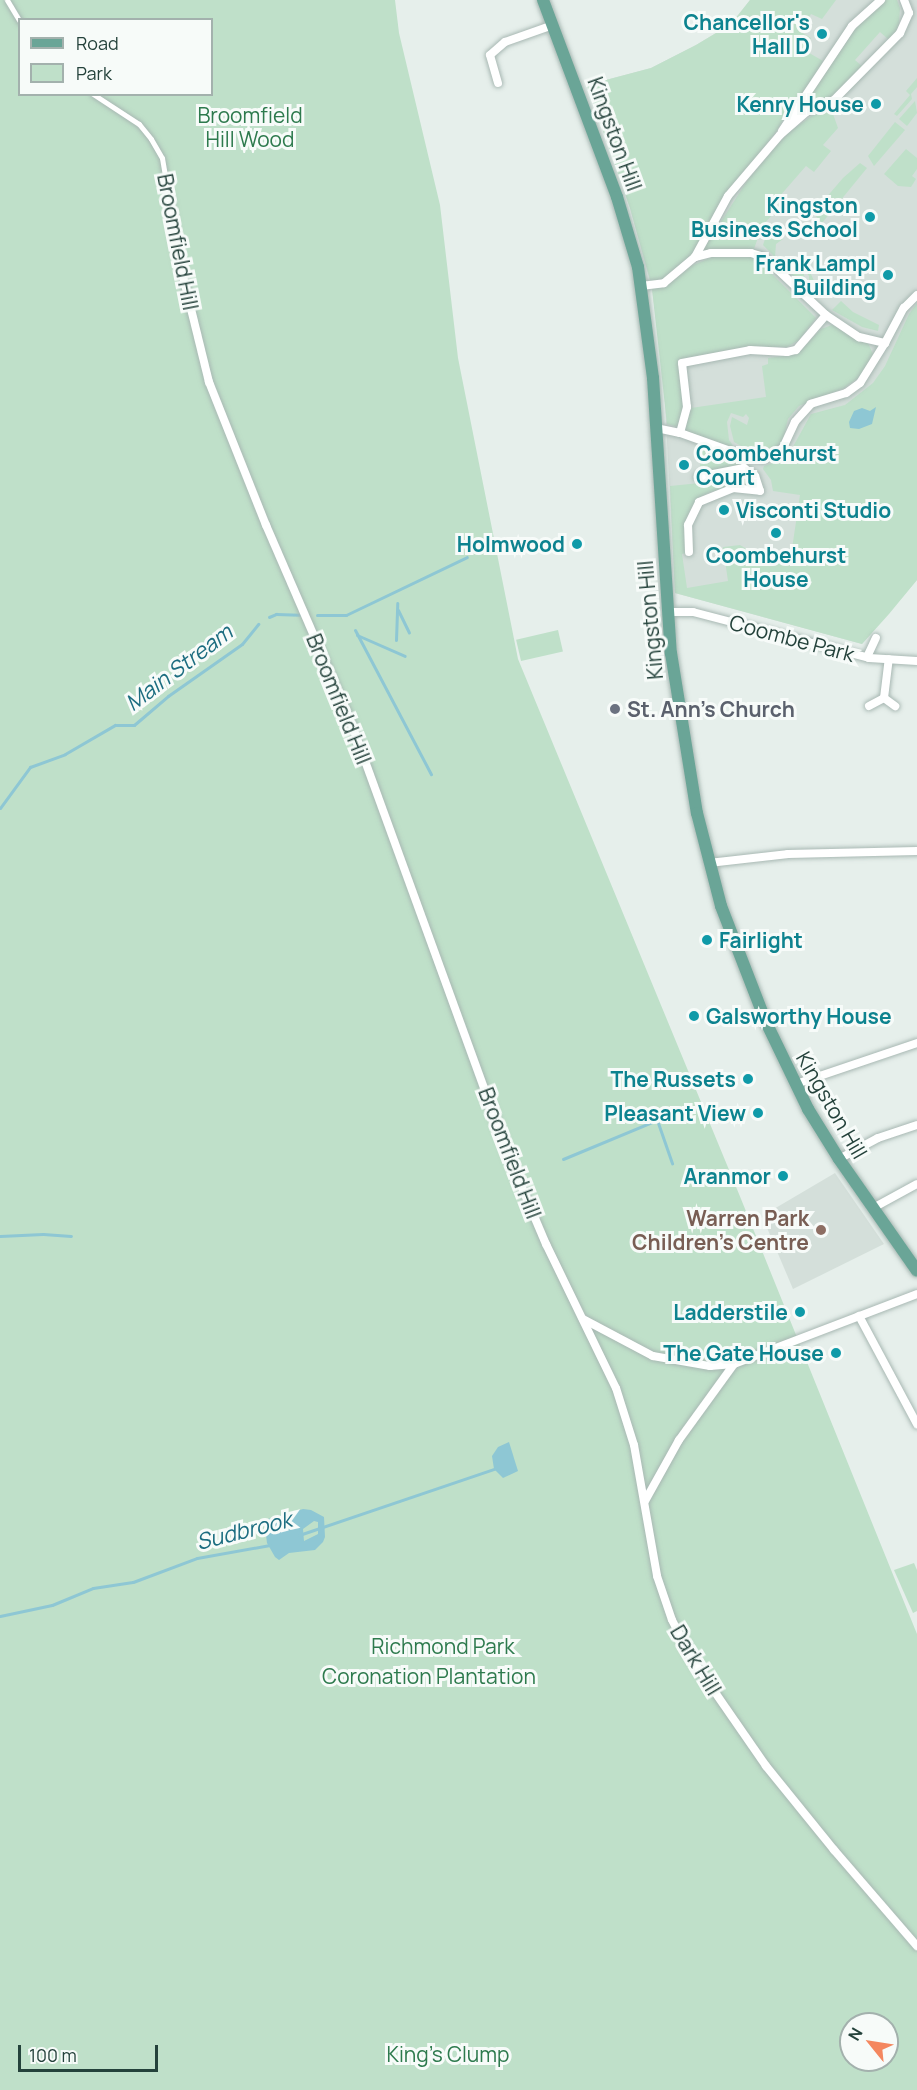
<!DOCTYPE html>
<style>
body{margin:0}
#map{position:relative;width:917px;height:2090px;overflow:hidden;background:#e6efeb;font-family:Manrope,sans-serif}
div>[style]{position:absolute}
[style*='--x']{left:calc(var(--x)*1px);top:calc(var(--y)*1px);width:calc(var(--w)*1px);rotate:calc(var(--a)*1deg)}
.built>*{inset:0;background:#d4dfda}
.green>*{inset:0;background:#bfe0c9;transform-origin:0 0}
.water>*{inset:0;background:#8ec7d4}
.stream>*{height:3px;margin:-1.5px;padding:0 1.5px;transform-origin:1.5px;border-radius:1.5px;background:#8ec7d4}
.roads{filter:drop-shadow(0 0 2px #a8b8b3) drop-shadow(0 0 2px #a8b8b3)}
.pedestrian>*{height:5px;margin:-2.5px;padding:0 2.5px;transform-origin:2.5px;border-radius:2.5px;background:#fff}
.minor>*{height:8px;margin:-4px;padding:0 4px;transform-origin:4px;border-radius:4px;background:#fff}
.primary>*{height:12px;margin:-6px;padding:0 6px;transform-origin:6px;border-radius:6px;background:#6aa597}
.dots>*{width:16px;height:16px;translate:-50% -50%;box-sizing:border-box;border:3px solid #f7fbf9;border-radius:50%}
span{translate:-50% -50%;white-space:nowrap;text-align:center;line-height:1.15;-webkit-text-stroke:6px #f7fbf9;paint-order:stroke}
.culture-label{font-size:21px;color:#0d838f;font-weight:700}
.right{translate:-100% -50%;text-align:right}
.left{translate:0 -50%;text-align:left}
.park-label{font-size:21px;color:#2d7a4d}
.street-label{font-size:21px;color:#24423b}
.worship-label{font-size:21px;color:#5b616d;font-weight:700}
.education-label{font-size:21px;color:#785e54;font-weight:700}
.water-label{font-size:22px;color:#1c6d80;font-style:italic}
.legend{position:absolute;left:18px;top:18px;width:195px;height:78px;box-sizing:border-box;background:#f7fbf9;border:2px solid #a3b1ad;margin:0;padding:8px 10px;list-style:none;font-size:18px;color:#24423b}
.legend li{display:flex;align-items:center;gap:12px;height:30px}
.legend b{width:30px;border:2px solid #a3b1ad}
.north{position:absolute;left:839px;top:2012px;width:60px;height:60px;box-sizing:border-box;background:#f7fbf9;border:2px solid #a3b1ad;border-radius:50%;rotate:300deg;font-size:16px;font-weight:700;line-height:24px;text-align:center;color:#24423b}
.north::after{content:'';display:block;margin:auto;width:21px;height:27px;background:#f4875f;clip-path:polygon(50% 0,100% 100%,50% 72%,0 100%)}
.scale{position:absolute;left:18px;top:2045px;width:140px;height:27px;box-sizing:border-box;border:3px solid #24423b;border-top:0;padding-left:8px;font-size:18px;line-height:21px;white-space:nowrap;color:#24423b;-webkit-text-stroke:4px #f7fbf9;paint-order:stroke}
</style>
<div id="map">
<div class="built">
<div style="clip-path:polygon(750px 0,917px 0,917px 580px,862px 644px,675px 593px,664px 384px,652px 289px,630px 208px,587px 85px,651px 68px,696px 45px,731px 24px)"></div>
<div style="clip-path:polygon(835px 1173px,884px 1244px,793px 1289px,762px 1216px)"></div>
</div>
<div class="green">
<div style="clip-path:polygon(evenodd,0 0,395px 0,399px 33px,440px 205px,458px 358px,518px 659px,739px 1194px,917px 1634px,917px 2090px,0 2090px,0 0,20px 20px,212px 20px,212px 94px,20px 94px,20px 20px,0 0,851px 2024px,887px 2024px,887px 2060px,851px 2060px,851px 2024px)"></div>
<div style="clip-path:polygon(750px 0,836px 0,822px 19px,811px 14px,801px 32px,811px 38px,804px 50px,823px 61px,811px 83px,784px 118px,776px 132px,725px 196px,694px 253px,663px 280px,651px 283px,630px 208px,587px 85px,651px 68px,696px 45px,731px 24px)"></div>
<div style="clip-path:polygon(886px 0,897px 0,900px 8px,899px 25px,895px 32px,889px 40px,880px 32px,855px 60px,864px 68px,833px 96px,807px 108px,793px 119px,852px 31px)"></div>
<div style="clip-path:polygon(917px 78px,917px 87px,911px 94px,912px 99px,897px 116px,894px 114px,910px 95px,906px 91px)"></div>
<div style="clip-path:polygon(915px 101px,917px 113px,907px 126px,899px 119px)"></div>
<div style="clip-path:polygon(829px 110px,833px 114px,838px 128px,823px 145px,831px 151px,814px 172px,806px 166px,772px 205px,775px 212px,762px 226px,754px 249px,702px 251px,747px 181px,776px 146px,789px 132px,816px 113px)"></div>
<div style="clip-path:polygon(895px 122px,905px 130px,874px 166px,868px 156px)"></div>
<div style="clip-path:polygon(906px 149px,917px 158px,917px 169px,912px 176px,916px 179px,911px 187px,898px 186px,884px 174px)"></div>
<div style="clip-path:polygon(860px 163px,867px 168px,822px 223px,813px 213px,843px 178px)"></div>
<div style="clip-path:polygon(773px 225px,783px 239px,776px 244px,775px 257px,763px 245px,768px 230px)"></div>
<div style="clip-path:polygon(715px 256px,750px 256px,761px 263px,816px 318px,799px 340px,787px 347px,750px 347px,681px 359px,678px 362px,685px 404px,678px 427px,667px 424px,652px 289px,665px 286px,693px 265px)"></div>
<div style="clip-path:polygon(808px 267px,814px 281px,825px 293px,818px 298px,809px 286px,809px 276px,805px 270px)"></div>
<div style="clip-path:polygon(797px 270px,799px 273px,803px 271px,807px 286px,816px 298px,791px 274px)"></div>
<div style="clip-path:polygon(841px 301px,853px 312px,879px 325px,878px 331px,862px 327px,832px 310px)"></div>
<div style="clip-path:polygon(917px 303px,917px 580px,889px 614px,862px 644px,675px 593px,670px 486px,700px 483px,700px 456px,695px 454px,698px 444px,738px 459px,738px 465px,732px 467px,749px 477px,754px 485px,752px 488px,732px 486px,710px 492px,702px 496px,690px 510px,685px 525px,686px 553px,682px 554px,687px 588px,728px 581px,723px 547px,740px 545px,762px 558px,790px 562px,800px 495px,773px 491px,771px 480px,763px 469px,764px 466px,778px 461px,790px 452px,811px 414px,845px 405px,873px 383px,885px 366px,909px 314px)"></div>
<div style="clip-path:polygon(832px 325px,868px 343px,873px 354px,871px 363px,858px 378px,844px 388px,799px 406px,788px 419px,783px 440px,777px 447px,766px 452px,750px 451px,734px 442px,730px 426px,732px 417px,747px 425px,749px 418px,746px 414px,743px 417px,731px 413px,727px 422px,729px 440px,737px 451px,684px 431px,691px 408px,766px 397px,762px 366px,768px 364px,768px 358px,797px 354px,821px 329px)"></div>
<div style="left:558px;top:630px;width:22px;height:43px;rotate:77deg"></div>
<div style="clip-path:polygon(914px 1563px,917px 1570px,917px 1611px,913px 1613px,894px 1570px)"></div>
</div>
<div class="water">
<div style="clip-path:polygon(876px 407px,872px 424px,859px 429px,850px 428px,849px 422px,854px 411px,862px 408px,870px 411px)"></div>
<div style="clip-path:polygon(509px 1442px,518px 1471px,503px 1478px,494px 1469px,492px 1456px,498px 1447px)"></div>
<div style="clip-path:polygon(evenodd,303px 1509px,311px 1510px,324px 1517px,325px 1537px,323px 1542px,315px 1550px,289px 1553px,279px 1560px,275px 1557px,267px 1543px,265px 1527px,268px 1519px,303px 1509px,314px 1521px,318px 1522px,318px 1534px,304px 1541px,303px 1529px,314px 1521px)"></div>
</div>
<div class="stream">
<div style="--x:398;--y:610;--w:25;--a:64"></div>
<div style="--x:317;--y:615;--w:29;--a:0"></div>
<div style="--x:346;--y:615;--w:134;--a:-25.6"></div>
<div style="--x:269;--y:617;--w:8;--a:-23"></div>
<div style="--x:276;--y:614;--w:23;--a:2"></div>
<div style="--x:355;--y:630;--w:163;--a:62.2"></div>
<div style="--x:357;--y:635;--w:52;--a:23.6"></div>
<div style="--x:396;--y:640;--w:37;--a:-88"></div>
<div style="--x:0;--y:808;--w:51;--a:-53.8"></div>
<div style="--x:30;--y:767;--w:37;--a:-20"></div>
<div style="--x:65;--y:754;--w:58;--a:-30.1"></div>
<div style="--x:115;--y:725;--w:19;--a:0"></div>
<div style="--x:134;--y:725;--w:45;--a:-40.5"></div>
<div style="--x:168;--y:696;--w:90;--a:-35.1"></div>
<div style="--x:242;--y:644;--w:26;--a:-51"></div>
<div style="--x:563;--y:1159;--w:102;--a:-22.5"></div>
<div style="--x:657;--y:1120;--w:46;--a:70.8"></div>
<div style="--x:0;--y:1236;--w:43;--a:-2.7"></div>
<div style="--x:43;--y:1234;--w:28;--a:4"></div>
<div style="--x:299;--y:1535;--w:206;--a:-18.7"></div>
<div style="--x:0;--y:1616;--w:53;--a:-11.9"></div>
<div style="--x:52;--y:1605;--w:44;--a:-22.5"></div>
<div style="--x:93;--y:1588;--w:40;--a:-8.5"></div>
<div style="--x:133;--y:1582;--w:68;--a:-20.6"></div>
<div style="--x:197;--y:1558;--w:74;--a:-10.1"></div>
</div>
<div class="roads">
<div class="pedestrian">
<div style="--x:7;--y:0;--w:26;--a:59"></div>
<div style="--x:93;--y:94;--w:55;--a:33.1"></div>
<div style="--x:139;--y:124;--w:19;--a:51"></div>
<div style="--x:151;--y:139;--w:22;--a:60"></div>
<div style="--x:162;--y:158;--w:42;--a:80.3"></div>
</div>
<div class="minor">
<div style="--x:498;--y:83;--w:29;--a:-106"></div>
<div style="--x:490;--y:55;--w:20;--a:-41"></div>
<div style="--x:505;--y:42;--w:51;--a:-19.5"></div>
<div style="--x:782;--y:131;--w:126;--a:-56.3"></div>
<div style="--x:852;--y:26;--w:39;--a:-42"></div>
<div style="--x:169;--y:199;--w:62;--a:80.7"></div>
<div style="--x:179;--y:260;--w:126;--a:76.2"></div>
<div style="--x:209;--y:382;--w:154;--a:68.3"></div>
<div style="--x:266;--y:525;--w:209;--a:66.6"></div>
<div style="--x:349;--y:717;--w:468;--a:70"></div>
<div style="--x:509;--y:1157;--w:95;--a:67"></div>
<div style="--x:546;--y:1244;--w:160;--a:64.1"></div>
<div style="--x:616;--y:1388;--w:60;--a:72.5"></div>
<div style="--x:634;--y:1445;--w:133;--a:80"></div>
<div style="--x:657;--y:1576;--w:46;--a:71.2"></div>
<div style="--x:672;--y:1620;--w:44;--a:62.9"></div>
<div style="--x:692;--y:1659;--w:130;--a:55.3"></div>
<div style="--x:766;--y:1766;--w:108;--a:51"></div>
<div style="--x:834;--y:1850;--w:127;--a:49.2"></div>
<div style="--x:695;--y:257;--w:69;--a:-61.6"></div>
<div style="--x:728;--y:196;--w:80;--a:-49.6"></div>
<div style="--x:780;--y:135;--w:35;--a:-41"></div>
<div style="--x:806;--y:112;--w:30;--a:-23"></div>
<div style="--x:834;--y:100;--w:94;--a:-45.4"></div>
<div style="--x:900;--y:33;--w:22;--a:-66"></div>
<div style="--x:909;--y:13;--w:14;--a:-111"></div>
<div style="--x:641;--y:286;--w:23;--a:-7"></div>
<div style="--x:664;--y:283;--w:40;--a:-40"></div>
<div style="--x:695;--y:257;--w:16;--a:-14"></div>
<div style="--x:711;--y:253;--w:40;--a:0"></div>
<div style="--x:751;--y:253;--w:14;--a:17"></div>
<div style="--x:764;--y:257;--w:85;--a:43.1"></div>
<div style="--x:826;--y:315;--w:40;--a:34"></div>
<div style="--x:859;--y:337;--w:27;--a:13"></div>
<div style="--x:885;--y:343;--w:47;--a:122"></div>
<div style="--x:860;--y:383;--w:17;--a:144"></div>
<div style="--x:846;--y:393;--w:37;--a:163"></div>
<div style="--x:811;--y:404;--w:24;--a:132"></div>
<div style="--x:795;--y:422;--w:29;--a:115"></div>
<div style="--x:783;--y:448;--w:21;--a:149"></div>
<div style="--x:765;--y:459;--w:15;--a:-176"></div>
<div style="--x:750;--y:458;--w:74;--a:-160.3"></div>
<div style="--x:680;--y:433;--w:25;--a:-168"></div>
<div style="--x:885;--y:343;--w:40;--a:-62"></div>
<div style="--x:904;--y:308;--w:18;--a:-45"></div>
<div style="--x:680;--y:433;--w:27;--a:-75"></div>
<div style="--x:687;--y:407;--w:44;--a:-96.5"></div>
<div style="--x:682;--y:363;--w:69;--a:-10.8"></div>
<div style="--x:750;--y:350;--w:37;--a:3"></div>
<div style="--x:787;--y:352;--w:9;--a:-13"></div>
<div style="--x:796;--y:350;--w:46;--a:-49.4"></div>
<div style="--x:689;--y:552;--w:27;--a:-92"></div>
<div style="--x:688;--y:525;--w:25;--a:-64"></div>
<div style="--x:699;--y:502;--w:37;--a:-22"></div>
<div style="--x:733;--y:488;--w:27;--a:6"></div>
<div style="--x:760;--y:491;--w:16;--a:-108"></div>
<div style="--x:755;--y:476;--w:14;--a:-144"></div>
<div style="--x:744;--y:468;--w:47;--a:168.9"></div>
<div style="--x:668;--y:612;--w:25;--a:0"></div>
<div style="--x:693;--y:612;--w:182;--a:14.6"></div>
<div style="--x:869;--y:658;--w:48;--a:3.6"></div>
<div style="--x:867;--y:657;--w:21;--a:-65"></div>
<div style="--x:884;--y:698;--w:14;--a:36"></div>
<div style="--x:869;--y:706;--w:17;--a:-28"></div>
<div style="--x:884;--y:698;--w:39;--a:-83"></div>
<div style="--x:709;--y:863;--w:80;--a:-6.5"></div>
<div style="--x:788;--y:854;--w:129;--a:-1.3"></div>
<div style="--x:796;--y:1084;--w:128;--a:-18.7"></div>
<div style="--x:839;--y:1159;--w:44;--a:-28.3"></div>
<div style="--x:878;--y:1138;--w:41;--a:-18.4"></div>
<div style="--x:873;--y:1208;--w:50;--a:-28.6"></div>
<div style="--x:859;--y:1316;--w:123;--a:61.8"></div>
<div style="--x:583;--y:1319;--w:79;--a:27.9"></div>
<div style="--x:653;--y:1356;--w:58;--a:10"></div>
<div style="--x:710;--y:1366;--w:24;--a:-5"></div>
<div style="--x:734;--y:1364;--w:196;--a:-20.9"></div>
<div style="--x:645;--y:1501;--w:70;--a:-60.9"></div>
<div style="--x:679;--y:1440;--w:94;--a:-54.1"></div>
</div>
<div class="primary">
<div style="--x:543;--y:0;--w:210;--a:69.4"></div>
<div style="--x:617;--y:197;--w:73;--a:73.3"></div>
<div style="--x:638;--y:267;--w:112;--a:82.3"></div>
<div style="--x:653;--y:378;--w:276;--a:86.3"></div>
<div style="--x:671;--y:653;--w:162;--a:80.8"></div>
<div style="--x:697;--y:813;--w:96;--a:75.5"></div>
<div style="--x:721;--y:906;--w:124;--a:68.8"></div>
<div style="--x:766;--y:1022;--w:97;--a:64.2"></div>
<div style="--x:808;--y:1109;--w:59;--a:58.2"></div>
<div style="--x:839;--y:1159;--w:136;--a:55.1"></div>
</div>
</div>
<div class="dots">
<div style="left:822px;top:34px;background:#0f9aa8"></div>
<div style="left:876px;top:104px;background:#0f9aa8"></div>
<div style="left:870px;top:217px;background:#0f9aa8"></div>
<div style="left:888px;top:275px;background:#0f9aa8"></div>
<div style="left:684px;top:465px;background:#0f9aa8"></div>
<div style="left:724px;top:510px;background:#0f9aa8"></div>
<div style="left:776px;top:533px;background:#0f9aa8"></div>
<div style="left:577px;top:544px;background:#0f9aa8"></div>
<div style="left:615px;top:709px;background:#6b7280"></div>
<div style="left:707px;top:940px;background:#0f9aa8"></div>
<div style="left:694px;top:1016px;background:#0f9aa8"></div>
<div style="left:748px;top:1079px;background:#0f9aa8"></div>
<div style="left:758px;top:1113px;background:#0f9aa8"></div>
<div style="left:783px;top:1176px;background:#0f9aa8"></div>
<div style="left:821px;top:1230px;background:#8d6e63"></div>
<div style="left:800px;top:1312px;background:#0f9aa8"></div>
<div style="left:836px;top:1353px;background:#0f9aa8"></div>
</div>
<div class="culture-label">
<span class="right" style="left:810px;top:34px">Chancellor's<br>Hall D</span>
<span class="right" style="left:864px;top:104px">Kenry House</span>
<span class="right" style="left:858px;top:217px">Kingston<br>Business School</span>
<span class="right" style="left:876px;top:275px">Frank Lampl<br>Building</span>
<span class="left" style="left:696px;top:465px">Coombehurst<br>Court</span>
<span class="left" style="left:736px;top:510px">Visconti Studio</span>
<span class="right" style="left:565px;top:544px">Holmwood</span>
<span style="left:776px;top:567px">Coombehurst<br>House</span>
<span class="left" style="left:719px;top:940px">Fairlight</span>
<span class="left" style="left:706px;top:1016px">Galsworthy House</span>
<span class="right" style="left:736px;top:1079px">The Russets</span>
<span class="right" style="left:746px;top:1113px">Pleasant View</span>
<span class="right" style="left:771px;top:1176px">Aranmor</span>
<span class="right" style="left:788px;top:1312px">Ladderstile</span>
<span class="right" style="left:824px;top:1353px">The Gate House</span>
</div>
<div class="park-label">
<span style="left:250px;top:127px">Broomfield<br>Hill Wood</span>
<span style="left:443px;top:1646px">Richmond Park</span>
<span style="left:429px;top:1676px">Coronation Plantation</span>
<span style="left:448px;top:2054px">King's Clump</span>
</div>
<div class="street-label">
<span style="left:615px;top:134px;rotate:70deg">Kingston Hill</span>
<span style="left:178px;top:242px;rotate:79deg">Broomfield Hill</span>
<span style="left:650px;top:620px;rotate:-95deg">Kingston Hill</span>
<span style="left:792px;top:638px;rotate:15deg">Coombe Park</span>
<span style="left:339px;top:699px;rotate:68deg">Broomfield Hill</span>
<span style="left:832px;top:1105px;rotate:60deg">Kingston Hill</span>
<span style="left:510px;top:1153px;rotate:69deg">Broomfield Hill</span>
<span style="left:696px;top:1660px;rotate:59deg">Dark Hill</span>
</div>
<div class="worship-label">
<span class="left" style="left:627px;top:709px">St. Ann's Church</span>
</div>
<div class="education-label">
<span class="right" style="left:809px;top:1230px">Warren Park<br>Children's Centre</span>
</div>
<div class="water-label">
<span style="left:179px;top:668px;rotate:-37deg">Main Stream</span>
<span style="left:244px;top:1531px;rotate:-14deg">Sudbrook</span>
</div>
<ul class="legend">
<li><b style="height:8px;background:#6aa597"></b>Road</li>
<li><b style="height:16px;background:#bfe0c9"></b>Park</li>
</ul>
<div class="north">N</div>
<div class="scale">100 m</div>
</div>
